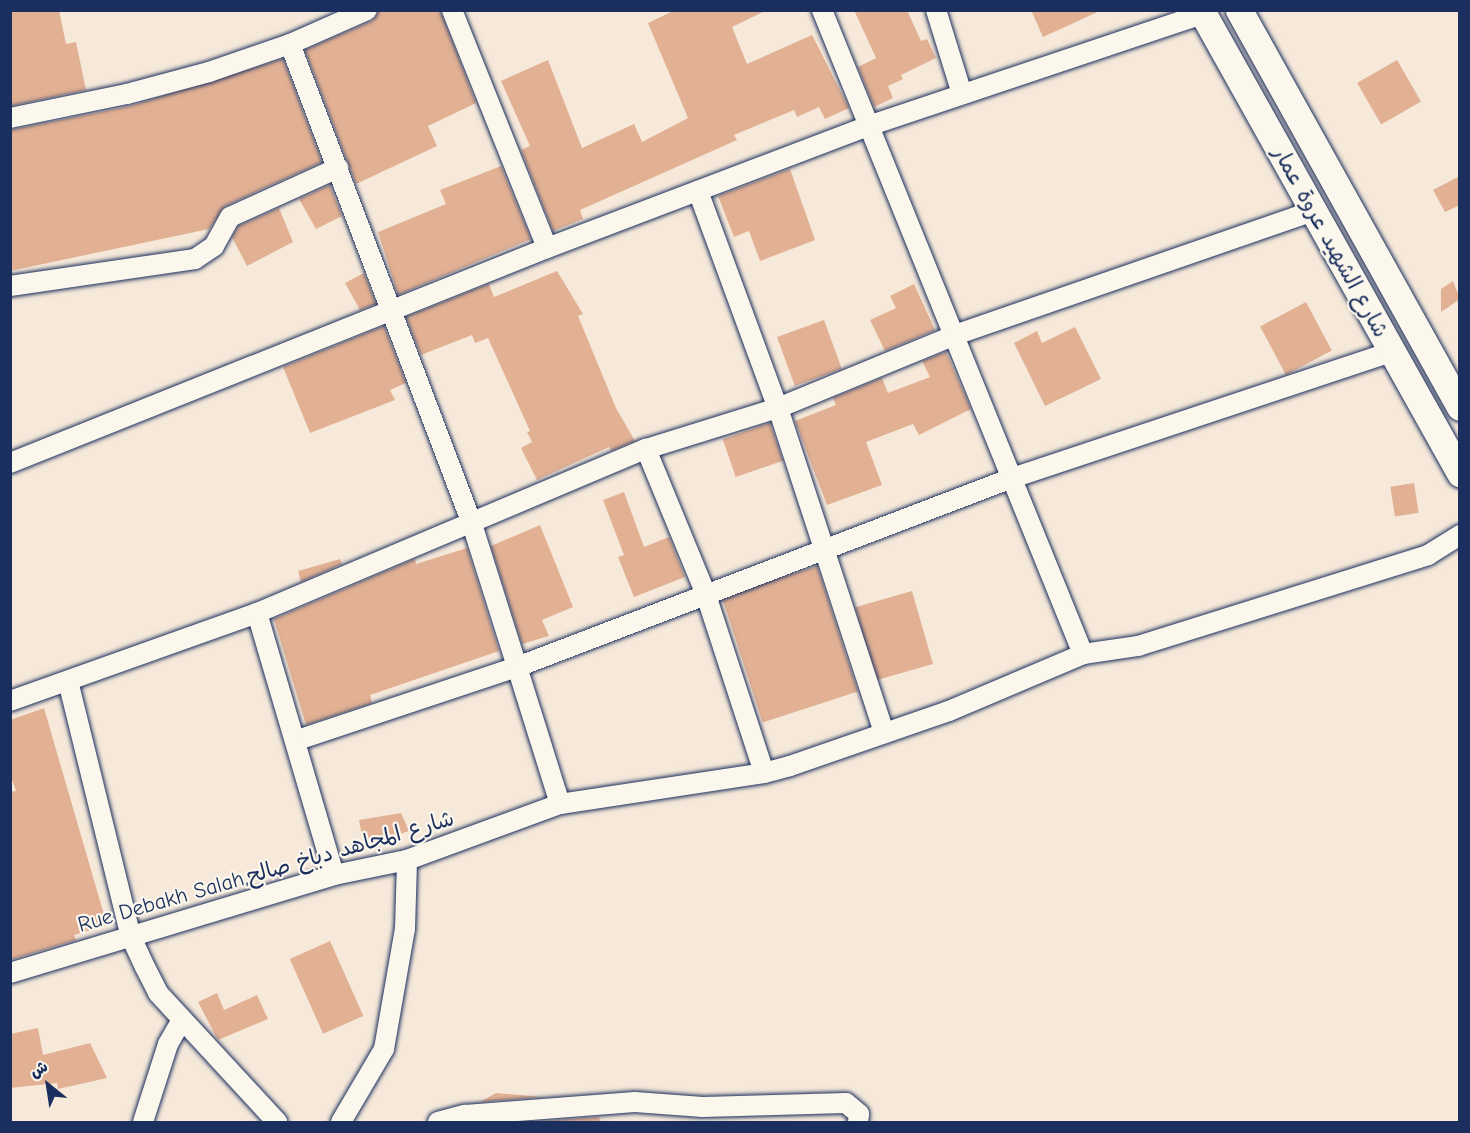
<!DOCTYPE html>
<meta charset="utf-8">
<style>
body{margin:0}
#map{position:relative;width:1470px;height:1133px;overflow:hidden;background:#f6e9da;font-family:"Comic Neue","Playpen Sans Arabic",sans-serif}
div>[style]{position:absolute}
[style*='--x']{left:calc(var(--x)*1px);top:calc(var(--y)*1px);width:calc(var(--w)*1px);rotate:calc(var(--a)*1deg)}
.building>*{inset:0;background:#e2b194;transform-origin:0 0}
.roads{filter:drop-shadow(0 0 2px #1b2f5e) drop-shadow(0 0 2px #1b2f5e)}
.street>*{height:20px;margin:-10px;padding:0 10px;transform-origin:10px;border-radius:10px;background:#fbf7ec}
.secondary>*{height:27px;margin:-13.5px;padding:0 13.5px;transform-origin:13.5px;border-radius:13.5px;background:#fbf7ec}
span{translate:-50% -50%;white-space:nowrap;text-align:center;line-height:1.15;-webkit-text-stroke:4.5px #fbf7ec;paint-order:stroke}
.street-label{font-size:22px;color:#1b2f5e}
.frame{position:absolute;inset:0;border:12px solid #1b2f5e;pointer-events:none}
.north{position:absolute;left:18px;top:1055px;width:60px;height:60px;-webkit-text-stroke:4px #fbf7ec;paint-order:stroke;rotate:330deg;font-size:16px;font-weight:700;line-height:24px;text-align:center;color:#1b2f5e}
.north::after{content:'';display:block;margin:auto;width:21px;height:27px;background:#1b2f5e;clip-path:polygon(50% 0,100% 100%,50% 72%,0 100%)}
</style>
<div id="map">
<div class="building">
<div style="clip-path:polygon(10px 10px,59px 10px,66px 44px,76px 42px,86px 90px,10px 106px)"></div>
<div style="clip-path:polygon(379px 10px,440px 10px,476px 103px,428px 126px,437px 146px,356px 184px,305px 50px,372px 21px)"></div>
<div style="clip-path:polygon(675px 10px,767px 10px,732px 27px,747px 64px,812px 35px,849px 108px,825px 119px,819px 107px,797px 117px,794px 110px,734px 135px,737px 140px,580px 210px,583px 219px,553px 231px,521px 150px,530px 146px,501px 81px,548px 60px,582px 148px,634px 124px,642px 142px,688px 118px,648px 23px)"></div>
<div style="clip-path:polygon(854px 10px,907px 10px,921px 41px,927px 39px,936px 58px,901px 75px,903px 79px,888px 86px,893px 98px,874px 107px,858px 67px,876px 58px)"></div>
<div style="clip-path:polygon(1031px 10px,1102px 10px,1043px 37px)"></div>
<div style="clip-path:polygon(283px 59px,322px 162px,225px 206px,209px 229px,10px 271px,10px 130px,130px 106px)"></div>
<div style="left:1397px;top:60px;width:48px;height:46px;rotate:60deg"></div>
<div style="clip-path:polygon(501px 166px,531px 239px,398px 295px,378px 232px,446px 204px,440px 190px)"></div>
<div style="clip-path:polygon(790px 169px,815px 240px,760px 261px,749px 231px,734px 237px,718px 196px)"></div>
<div style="clip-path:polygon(1460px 176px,1460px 205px,1445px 212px,1433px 190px)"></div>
<div style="clip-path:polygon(330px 185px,342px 216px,316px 229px,299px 199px)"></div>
<div style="clip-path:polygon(279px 208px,293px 242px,247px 266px,232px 237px,239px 226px)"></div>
<div style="clip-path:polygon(557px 271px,583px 314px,578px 316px,616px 408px,635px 441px,611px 451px,609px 447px,537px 480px,521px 448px,532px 442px,527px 432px,530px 431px,488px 338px,475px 343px,472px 335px,421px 355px,406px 317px,489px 284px,494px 297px)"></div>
<div style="clip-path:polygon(364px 273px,376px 304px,360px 310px,345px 283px)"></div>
<div style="clip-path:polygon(1453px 281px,1460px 299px,1441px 312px,1441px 289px)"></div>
<div style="clip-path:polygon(914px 284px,935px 330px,885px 351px,870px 320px,896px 308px,890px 296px)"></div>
<div style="left:1306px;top:302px;width:55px;height:52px;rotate:62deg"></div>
<div style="left:824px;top:320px;width:52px;height:50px;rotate:70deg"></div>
<div style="clip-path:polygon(384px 326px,406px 383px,390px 390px,395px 400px,310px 433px,283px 367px)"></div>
<div style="clip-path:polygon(1075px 327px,1101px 379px,1045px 406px,1014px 343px,1037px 331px,1042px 343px)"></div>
<div style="clip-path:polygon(946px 352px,971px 409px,919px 435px,913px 424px,866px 442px,882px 485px,827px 505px,795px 421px,836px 405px,833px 398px,882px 378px,888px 393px,930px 377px,922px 361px)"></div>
<div style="left:770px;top:423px;width:40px;height:50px;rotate:71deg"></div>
<div style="left:1414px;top:483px;width:30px;height:24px;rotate:81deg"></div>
<div style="clip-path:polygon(624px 492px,644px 547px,669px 537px,685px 577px,634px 597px,618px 557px,624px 555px,603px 500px)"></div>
<div style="clip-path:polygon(540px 525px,573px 607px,542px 620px,549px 636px,522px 644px,491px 546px)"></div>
<div style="clip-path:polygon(467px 548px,499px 651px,370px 695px,372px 703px,306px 725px,274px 619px,415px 559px,416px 564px)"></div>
<div style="clip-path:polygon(340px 559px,342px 564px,301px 582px,298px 571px)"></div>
<div style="left:817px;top:566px;width:132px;height:100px;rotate:72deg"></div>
<div style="left:912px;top:591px;width:76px;height:59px;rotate:74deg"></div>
<div style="clip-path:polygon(44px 708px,107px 925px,74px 935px,76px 940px,10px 960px,10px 792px,16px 791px,10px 774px,10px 720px)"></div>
<div style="clip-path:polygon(401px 813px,409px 831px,364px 846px,359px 820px)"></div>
<div style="left:330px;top:941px;width:82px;height:44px;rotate:66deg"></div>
<div style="clip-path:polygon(217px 993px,224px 1010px,257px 995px,268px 1019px,218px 1040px,198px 1002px)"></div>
<div style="clip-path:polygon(38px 1028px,43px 1055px,90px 1043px,107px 1078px,58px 1089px,57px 1083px,10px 1088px,10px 1034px)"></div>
<div style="clip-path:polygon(496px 1093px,542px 1097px,480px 1102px)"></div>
<div style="clip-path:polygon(599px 1117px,601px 1122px,524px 1122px)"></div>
</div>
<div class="roads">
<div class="street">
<div style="--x:452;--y:10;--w:256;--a:68.2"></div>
<div style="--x:822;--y:10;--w:695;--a:67.94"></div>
<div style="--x:936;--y:10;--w:88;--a:72.8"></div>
<div style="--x:290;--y:44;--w:513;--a:69.23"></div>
<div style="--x:472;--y:524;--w:150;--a:72.5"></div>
<div style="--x:517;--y:667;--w:234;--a:161.6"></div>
<div style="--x:10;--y:118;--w:119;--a:-11.6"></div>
<div style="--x:127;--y:94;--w:85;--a:-15"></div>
<div style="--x:209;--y:72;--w:86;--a:-19.1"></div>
<div style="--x:290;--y:44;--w:84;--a:-23.8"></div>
<div style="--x:698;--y:191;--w:231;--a:69.8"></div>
<div style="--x:778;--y:408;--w:191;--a:-22.4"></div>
<div style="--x:955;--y:335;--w:379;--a:-19.1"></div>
<div style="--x:10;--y:286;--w:187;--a:-8.3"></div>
<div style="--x:195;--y:259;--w:23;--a:-34"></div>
<div style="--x:214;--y:246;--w:33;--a:-61"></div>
<div style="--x:230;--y:217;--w:119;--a:-24.4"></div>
<div style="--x:646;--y:449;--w:155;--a:67.6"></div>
<div style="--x:705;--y:592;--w:190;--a:71.9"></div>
<div style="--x:10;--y:463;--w:578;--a:-21.82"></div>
<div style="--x:547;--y:248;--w:347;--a:-20.8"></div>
<div style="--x:871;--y:125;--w:349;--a:-18.5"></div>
<div style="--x:257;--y:613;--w:273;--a:73.6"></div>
<div style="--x:68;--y:681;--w:264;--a:76.2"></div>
<div style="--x:131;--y:937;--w:33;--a:65"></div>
<div style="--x:145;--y:967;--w:29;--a:63"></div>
<div style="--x:158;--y:993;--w:176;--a:47.3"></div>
<div style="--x:10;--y:701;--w:262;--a:-19.6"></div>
<div style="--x:257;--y:613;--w:422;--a:-22.9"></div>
<div style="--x:646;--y:449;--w:138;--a:-17.3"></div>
<div style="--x:778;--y:408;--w:342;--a:71.9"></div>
<div style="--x:560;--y:804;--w:144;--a:-107.4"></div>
<div style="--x:517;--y:667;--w:530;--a:-20.9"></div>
<div style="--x:1012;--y:478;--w:399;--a:-18.4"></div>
<div style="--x:10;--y:973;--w:338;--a:-16.8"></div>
<div style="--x:334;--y:875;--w:75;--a:-11.6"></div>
<div style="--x:407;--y:860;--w:163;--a:-20.1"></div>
<div style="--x:560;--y:804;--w:206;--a:-8.6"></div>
<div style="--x:764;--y:773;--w:27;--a:-15"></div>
<div style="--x:790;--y:766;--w:168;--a:-19.1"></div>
<div style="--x:949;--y:711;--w:146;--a:-23"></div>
<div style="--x:1083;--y:654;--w:56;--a:-8.3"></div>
<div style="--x:1138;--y:646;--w:304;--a:-17.4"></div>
<div style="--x:1428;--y:555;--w:38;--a:-32"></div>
<div style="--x:465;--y:1115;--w:170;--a:-4.4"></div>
<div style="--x:635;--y:1102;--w:68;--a:4.2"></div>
<div style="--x:703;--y:1107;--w:143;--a:-1.6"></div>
<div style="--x:846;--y:1103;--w:17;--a:40"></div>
<div style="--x:859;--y:1114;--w:8;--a:97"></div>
<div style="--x:143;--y:1122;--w:82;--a:-72.2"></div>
<div style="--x:168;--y:1044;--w:28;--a:-60"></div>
<div style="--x:341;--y:1122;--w:85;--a:-59.5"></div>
<div style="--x:384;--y:1049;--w:122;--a:-80.1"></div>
<div style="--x:405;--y:929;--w:69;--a:-88.3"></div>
<div style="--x:438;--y:1122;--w:28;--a:-15"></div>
<div style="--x:465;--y:1115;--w:8;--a:67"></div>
</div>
<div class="secondary">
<div style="--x:1201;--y:10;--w:531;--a:60.78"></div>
<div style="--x:1239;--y:10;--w:454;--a:60.9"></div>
</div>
</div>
<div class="street-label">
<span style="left:1330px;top:242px;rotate:61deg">شارع الشهيد عروة عمار</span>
<span style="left:266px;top:872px;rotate:-16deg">Rue Debakh Salah,شارع المجاهد دباخ صالح</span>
</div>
<div class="frame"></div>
<div class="north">ش</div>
</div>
